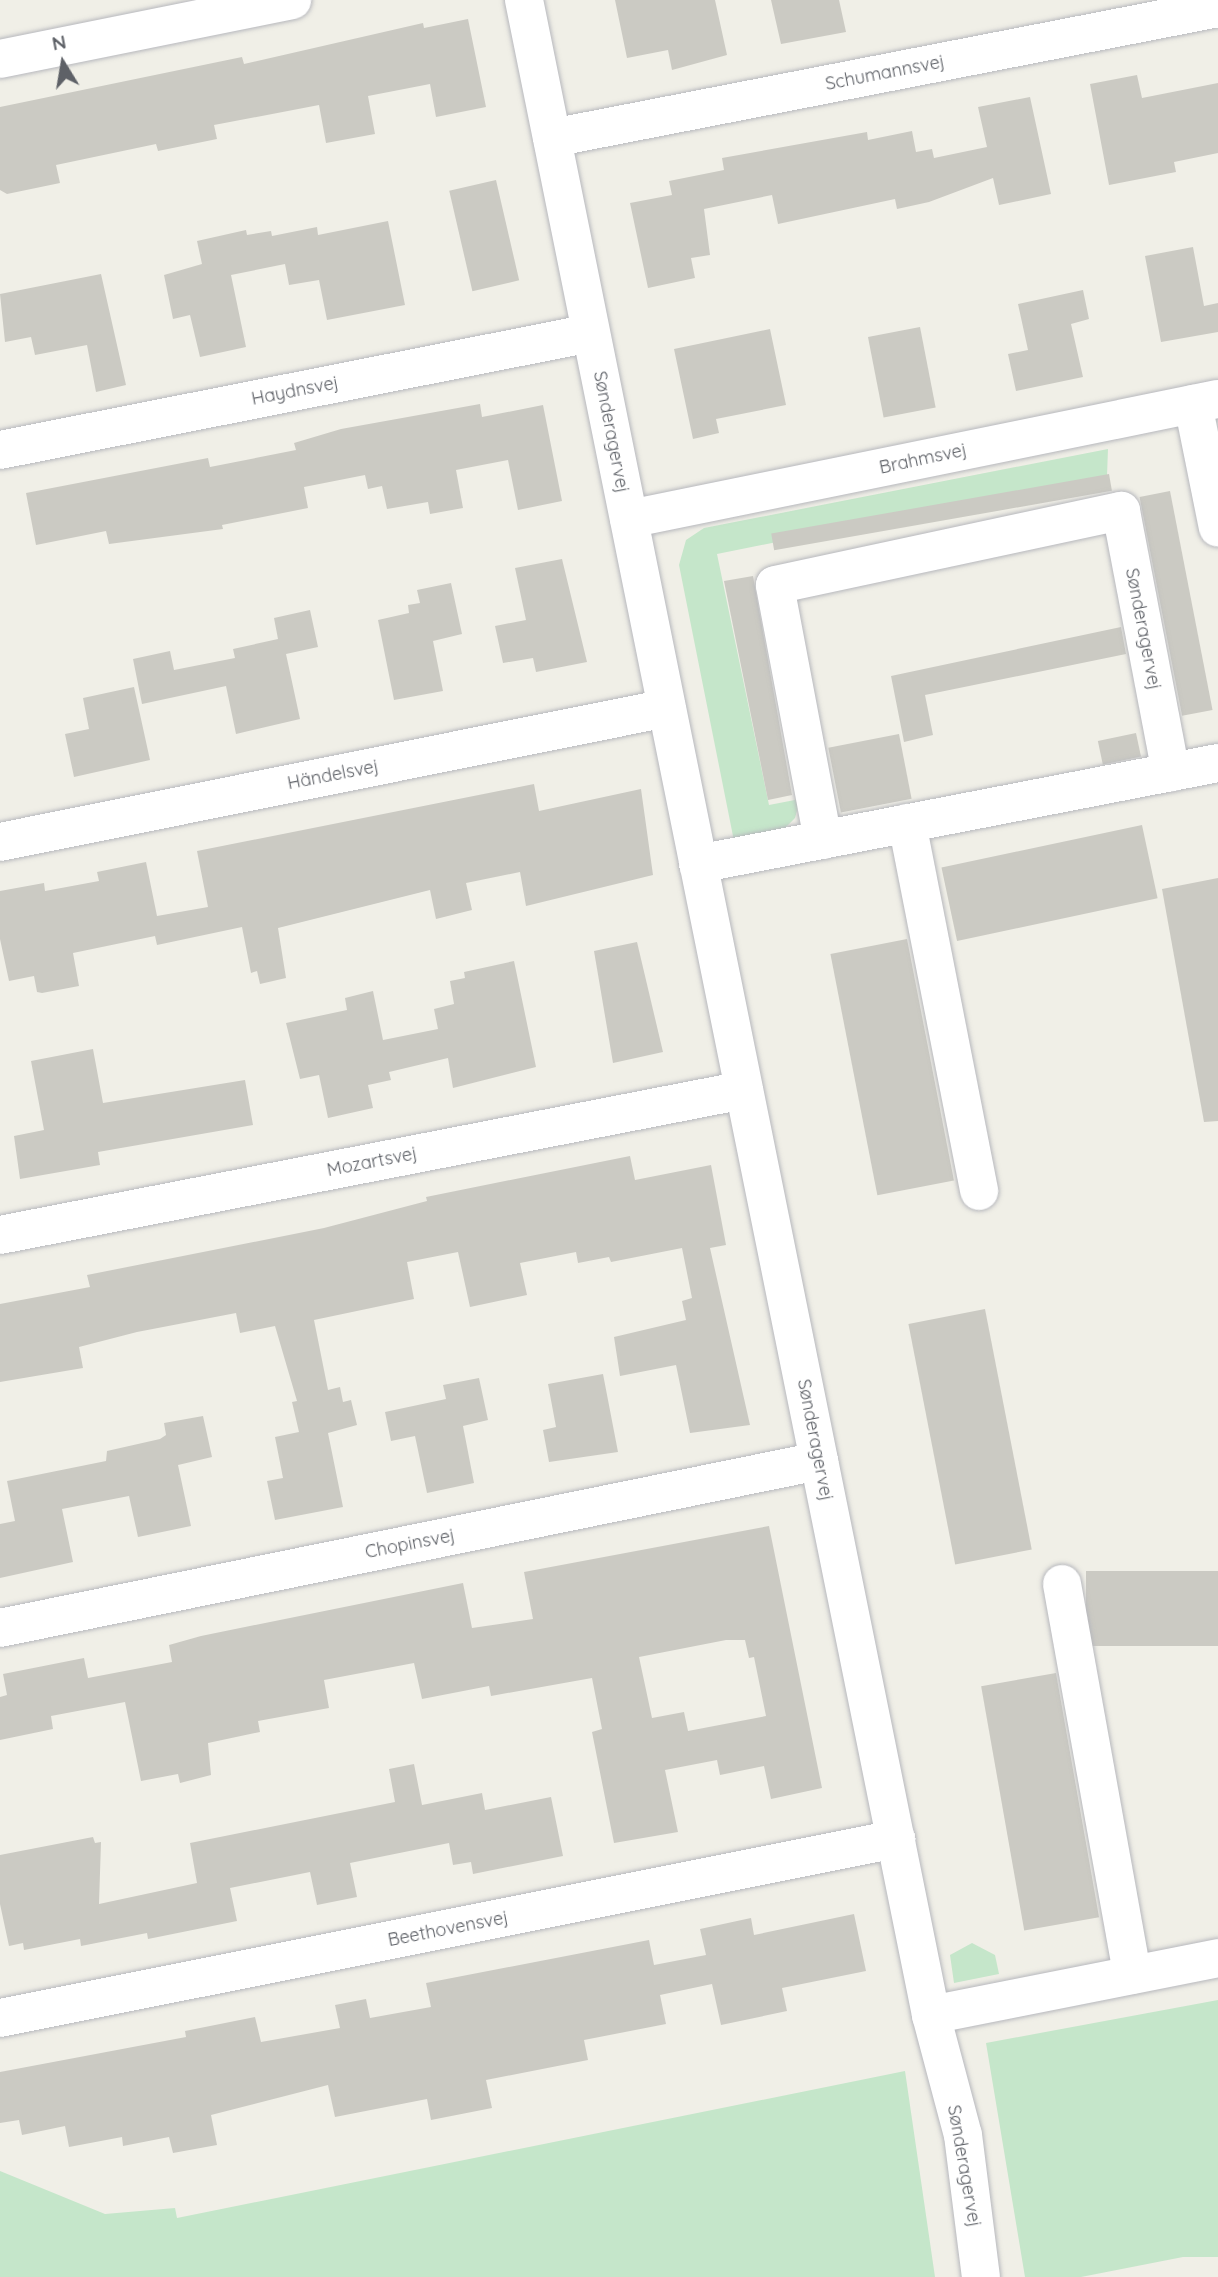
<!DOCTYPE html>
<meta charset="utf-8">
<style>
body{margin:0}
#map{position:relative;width:1218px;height:2277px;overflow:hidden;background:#f0efe7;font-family:Quicksand,sans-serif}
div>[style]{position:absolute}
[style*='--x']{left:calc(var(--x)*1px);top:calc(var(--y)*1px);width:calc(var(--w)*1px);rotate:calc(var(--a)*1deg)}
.green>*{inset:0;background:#c5e6ca}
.building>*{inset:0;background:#cbcac3;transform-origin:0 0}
.roads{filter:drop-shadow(0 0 2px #b7b8bd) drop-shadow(0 0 2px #b7b8bd)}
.minor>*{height:38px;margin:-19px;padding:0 19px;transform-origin:19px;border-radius:19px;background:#fff}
span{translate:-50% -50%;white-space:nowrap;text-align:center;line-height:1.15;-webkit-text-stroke:7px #fff;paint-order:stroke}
.street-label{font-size:18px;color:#5e6167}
.north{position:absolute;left:28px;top:28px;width:70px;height:70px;-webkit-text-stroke:5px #fff;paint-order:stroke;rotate:349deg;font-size:19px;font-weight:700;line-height:28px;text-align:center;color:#5e6167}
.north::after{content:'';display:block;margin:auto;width:24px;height:32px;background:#5e6167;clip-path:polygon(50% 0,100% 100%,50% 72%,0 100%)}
</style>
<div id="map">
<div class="green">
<div style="clip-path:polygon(1108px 449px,1107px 476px,717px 554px,769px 805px,800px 799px,795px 818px,782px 831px,734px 841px,679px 565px,686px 540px,704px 528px)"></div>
<div style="clip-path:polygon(972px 1943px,995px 1955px,999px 1974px,954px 1983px,950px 1955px)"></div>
<div style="clip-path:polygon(1218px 2000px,1218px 2257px,1183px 2257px,1081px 2277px,1025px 2277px,986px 2043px)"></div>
<div style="clip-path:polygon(905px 2071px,935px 2277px,0 2277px,0 2171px,105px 2214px,175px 2208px,177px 2218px)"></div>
</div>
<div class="building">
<div style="clip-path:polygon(615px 0,715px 0,727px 55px,672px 70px,668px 50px,627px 58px)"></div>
<div style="clip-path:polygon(771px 0,839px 0,846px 32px,781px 44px)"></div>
<div style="clip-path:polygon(468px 19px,486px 107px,436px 117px,430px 84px,368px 96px,375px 134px,326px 143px,319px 105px,214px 125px,217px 139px,158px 151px,156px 144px,56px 165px,60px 183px,7px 194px,0 190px,0 107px,242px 57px,244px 64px,423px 23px,424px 28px)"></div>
<div style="clip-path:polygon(1137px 75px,1142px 98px,1218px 83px,1218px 153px,1174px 162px,1176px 172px,1109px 185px,1090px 84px)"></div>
<div style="clip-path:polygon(1030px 97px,1051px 194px,999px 205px,993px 178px,929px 202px,897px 209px,895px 199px,778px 224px,772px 195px,704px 209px,710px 255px,691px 258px,695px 278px,648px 288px,630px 203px,672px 195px,669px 181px,724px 170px,722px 158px,867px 132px,868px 140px,912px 131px,916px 152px,932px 149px,934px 158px,987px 147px,978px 107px)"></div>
<div style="left:496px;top:180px;width:103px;height:48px;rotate:77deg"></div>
<div style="clip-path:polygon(388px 221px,405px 305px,327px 320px,319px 280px,289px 285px,285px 264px,231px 275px,246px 347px,200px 357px,190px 315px,173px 319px,164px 275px,202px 264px,197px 241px,246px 230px,247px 235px,271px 231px,272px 236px,317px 227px,318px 235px)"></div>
<div style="clip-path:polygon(1193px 247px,1204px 306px,1218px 303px,1218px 332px,1161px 342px,1145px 256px)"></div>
<div style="clip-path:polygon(101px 274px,126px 385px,96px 392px,87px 345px,35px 355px,31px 337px,5px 342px,0 294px)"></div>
<div style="clip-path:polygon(1083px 290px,1089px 319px,1071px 324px,1083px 377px,1016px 391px,1008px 354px,1028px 350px,1018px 304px)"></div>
<div style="left:920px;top:327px;width:82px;height:53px;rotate:79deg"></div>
<div style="clip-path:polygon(770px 329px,786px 405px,716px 419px,719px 433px,693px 439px,674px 349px)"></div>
<div style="clip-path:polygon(480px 404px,482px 417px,543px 405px,562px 501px,518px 510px,508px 460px,456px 470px,463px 508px,430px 514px,428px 502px,387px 509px,382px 486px,368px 489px,365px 475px,304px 487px,308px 508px,222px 525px,223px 529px,109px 544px,106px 531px,36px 545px,26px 493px,208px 458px,210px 467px,296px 450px,294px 443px,341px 429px)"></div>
<div style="left:1109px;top:474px;width:17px;height:343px;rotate:80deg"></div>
<div style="left:1170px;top:491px;width:223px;height:31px;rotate:79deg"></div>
<div style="clip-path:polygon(562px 559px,587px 662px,536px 672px,533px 658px,503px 663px,495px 626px,526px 620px,515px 568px)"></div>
<div style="clip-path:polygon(753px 576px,792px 795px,768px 800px,724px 581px)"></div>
<div style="clip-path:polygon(451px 583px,462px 634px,433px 641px,443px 691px,394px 700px,378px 620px,409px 613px,408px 605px,420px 603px,417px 590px)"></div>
<div style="clip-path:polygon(310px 610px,318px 647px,286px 654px,300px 719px,236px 734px,226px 686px,142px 704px,133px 659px,170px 651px,174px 670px,235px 658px,233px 649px,278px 639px,274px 618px)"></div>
<div style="clip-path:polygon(1121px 627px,1126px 654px,925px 695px,933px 735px,904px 742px,891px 676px)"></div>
<div style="clip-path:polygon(134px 687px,150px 760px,74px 777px,65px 734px,89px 729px,83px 698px)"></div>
<div style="left:1136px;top:733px;width:24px;height:39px;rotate:78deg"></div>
<div style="left:899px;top:734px;width:66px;height:72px;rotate:79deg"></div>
<div style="clip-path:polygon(534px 784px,539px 811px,641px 789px,653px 875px,526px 906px,520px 872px,466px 883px,472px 910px,436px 919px,430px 890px,278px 928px,286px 978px,260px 984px,257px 971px,251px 973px,242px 927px,157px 945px,155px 936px,73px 953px,79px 986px,42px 993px,37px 992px,34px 976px,9px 981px,0 939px,0 891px,44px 883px,45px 891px,99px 881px,97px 872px,146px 862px,157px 916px,208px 907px,197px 851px)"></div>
<div style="left:1142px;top:825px;width:75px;height:205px;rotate:78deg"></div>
<div style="clip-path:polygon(1218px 878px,1218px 1121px,1204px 1122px,1162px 889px)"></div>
<div style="left:907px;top:939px;width:246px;height:78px;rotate:79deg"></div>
<div style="clip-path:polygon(637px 942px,663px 1052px,613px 1063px,594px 951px)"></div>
<div style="clip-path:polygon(514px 961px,536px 1067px,453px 1088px,448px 1058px,389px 1072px,391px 1080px,368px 1085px,373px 1108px,328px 1118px,319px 1075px,300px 1079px,286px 1023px,347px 1010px,345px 998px,373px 991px,383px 1040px,438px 1029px,434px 1009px,454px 1004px,450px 981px,465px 978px,464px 972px)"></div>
<div style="clip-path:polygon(93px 1049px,103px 1103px,245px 1080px,253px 1125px,98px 1152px,100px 1165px,20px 1179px,14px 1136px,44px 1130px,31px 1061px)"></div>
<div style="clip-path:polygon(630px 1156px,635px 1180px,711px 1165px,726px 1245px,710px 1248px,750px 1425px,690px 1433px,676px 1365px,620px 1376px,614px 1337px,686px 1320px,682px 1301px,692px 1298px,682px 1248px,611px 1262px,609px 1257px,578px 1263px,576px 1252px,520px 1263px,527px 1295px,470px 1307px,458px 1252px,407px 1262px,414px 1299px,314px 1320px,328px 1390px,340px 1387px,343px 1402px,351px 1400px,357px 1425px,328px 1433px,343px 1507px,275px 1520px,267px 1481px,283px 1478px,275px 1437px,299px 1432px,292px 1402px,297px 1401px,275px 1326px,240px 1333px,236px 1313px,137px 1332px,79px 1347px,83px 1368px,0 1382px,0 1304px,90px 1287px,87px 1275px,324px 1228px,427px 1201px,426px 1197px)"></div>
<div style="left:985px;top:1309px;width:245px;height:78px;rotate:79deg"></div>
<div style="clip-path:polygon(603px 1374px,618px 1452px,549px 1462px,543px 1430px,556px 1427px,548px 1384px)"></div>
<div style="clip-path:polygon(479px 1378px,488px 1420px,463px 1426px,474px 1483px,427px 1493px,415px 1436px,391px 1441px,385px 1412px,446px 1399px,443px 1385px)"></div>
<div style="clip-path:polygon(203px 1416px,212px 1457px,178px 1465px,191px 1526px,138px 1537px,129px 1496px,62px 1509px,73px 1562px,0 1578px,0 1524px,15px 1521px,7px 1481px,106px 1461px,107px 1451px,160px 1439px,166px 1435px,164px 1423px)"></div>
<div style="clip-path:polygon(evenodd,769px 1526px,822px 1788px,771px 1799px,764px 1766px,720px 1775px,717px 1760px,665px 1770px,678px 1832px,614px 1843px,592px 1732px,602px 1729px,592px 1678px,491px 1696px,489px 1686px,422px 1699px,414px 1663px,324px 1680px,329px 1708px,258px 1721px,260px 1732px,208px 1743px,211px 1775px,180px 1783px,178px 1774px,141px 1781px,125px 1702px,51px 1716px,53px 1729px,0 1740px,0 1697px,7px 1695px,3px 1674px,84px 1658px,88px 1678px,172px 1662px,169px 1645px,201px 1636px,463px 1583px,472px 1628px,533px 1619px,524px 1572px,769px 1526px,726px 1640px,745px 1640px,749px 1658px,754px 1657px,766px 1716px,688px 1731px,684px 1712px,652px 1718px,639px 1657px,726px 1640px)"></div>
<div style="left:1218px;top:1571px;width:75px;height:132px;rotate:90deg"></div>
<div style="left:1056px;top:1673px;width:248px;height:76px;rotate:80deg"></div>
<div style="clip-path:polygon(414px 1764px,422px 1805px,482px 1793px,485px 1810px,551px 1797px,563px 1856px,473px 1874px,471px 1862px,453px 1865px,449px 1843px,350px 1863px,357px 1897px,317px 1905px,310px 1872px,230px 1888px,237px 1921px,148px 1939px,147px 1933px,81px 1946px,80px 1939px,24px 1950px,23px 1943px,9px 1946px,0 1904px,0 1855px,93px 1837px,95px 1843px,101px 1842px,99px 1904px,197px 1883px,190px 1843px,395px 1802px,389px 1769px)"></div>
<div style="clip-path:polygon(854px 1914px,866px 1971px,782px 1988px,787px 2011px,721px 2025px,712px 1984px,660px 1995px,666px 2024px,584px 2040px,588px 2060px,486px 2080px,492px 2108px,431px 2120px,427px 2099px,335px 2117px,328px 2085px,211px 2115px,217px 2145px,173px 2153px,169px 2137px,123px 2146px,122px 2137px,69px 2147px,65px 2126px,22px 2135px,19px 2120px,0 2123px,0 2072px,186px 2037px,185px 2031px,255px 2017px,261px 2042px,340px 2028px,335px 2005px,366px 1999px,370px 2018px,431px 2007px,426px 1983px,649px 1940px,654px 1965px,706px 1955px,700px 1929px,751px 1918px,754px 1935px)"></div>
</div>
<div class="roads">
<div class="minor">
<div style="--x:524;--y:0;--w:2056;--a:78.58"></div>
<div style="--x:931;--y:2015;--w:124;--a:75.1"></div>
<div style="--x:963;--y:2135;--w:143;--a:82.8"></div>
<div style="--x:0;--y:59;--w:298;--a:-11.4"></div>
<div style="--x:552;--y:138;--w:679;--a:-11.04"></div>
<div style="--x:1193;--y:404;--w:126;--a:78.6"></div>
<div style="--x:0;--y:450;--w:602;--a:-11.2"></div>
<div style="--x:629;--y:519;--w:601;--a:-11.52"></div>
<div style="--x:907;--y:823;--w:375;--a:78.9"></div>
<div style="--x:823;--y:840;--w:259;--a:-100.7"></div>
<div style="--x:775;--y:585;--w:354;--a:-12.1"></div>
<div style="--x:1121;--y:511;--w:266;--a:79.2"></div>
<div style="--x:0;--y:842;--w:680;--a:-11.36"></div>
<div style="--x:698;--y:864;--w:530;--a:-10.99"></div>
<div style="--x:0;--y:1235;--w:758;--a:-11.03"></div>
<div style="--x:1062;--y:1584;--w:397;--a:79.8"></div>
<div style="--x:0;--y:1628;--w:836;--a:-11.53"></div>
<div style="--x:931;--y:2015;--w:293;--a:-11.2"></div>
<div style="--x:0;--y:2018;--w:914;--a:-11.3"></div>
</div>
</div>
<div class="street-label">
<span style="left:885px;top:73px;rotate:-11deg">Schumannsvej</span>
<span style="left:295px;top:391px;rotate:-11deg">Haydnsvej</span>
<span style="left:611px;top:432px;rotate:79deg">Sønderagervej</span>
<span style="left:923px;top:459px;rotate:-12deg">Brahmsvej</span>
<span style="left:1143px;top:629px;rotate:79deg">Sønderagervej</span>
<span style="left:333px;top:775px;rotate:-11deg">Händelsvej</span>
<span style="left:372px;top:1162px;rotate:-11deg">Mozartsvej</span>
<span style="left:815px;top:1440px;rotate:79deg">Sønderagervej</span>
<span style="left:410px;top:1544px;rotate:-11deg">Chopinsvej</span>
<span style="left:448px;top:1929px;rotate:-11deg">Beethovensvej</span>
<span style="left:964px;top:2166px;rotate:80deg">Sønderagervej</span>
</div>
<div class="north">N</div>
</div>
